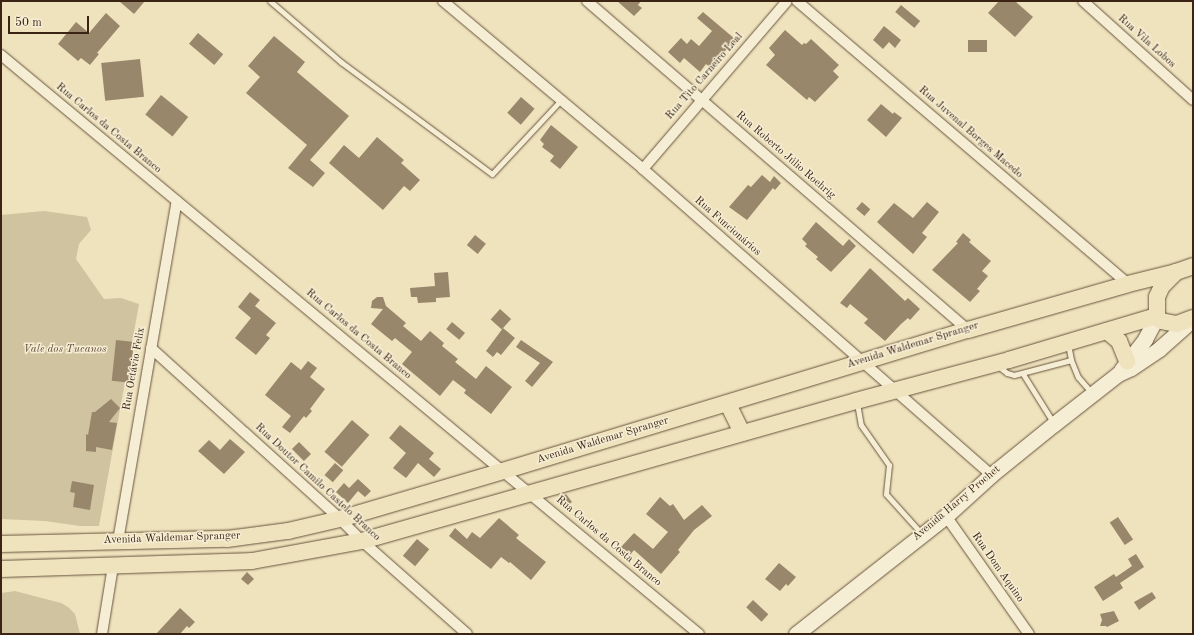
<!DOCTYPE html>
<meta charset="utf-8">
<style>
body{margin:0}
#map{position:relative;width:1194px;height:635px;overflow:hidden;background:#efe3bd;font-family:"Old Standard TT",serif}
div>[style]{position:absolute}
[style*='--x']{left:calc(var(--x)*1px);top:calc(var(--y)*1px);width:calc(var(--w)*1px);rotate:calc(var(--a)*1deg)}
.green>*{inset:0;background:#d0c3a0}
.building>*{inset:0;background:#99876c;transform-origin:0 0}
.roads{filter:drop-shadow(0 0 1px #68543e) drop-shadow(0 0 1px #68543e)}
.lane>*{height:5px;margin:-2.5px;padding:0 2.5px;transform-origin:2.5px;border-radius:2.5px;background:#f5edd4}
.street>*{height:10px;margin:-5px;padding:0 5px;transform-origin:5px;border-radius:5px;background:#f5edd4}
.secondary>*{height:15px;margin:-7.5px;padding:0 7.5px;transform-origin:7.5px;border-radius:7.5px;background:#f5edd4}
.primary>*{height:16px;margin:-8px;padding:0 8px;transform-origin:8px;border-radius:8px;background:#efe3bd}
span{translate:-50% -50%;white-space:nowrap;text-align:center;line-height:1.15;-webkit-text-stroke:3px #f5edd4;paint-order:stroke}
.street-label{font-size:11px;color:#3b2414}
.park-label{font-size:11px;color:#604c37;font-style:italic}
.frame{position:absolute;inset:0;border:2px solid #3b2414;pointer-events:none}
.scale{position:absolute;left:8px;top:16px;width:81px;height:18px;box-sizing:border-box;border:2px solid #3b2414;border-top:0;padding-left:5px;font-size:12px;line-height:14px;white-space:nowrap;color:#3b2414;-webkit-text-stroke:3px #f5edd4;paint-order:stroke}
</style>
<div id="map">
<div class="green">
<div style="clip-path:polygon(44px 211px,87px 217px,91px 230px,79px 244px,76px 259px,104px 299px,121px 298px,139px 304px,99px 526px,80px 526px,45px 521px,1px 519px,1px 215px)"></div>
<div style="clip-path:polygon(15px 591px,61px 603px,68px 607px,75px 614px,80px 634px,1px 634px,1px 593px)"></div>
</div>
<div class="building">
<div style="clip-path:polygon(119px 1px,145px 1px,134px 14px)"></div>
<div style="clip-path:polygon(617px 1px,641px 1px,638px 5px,642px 8px,634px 16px)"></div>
<div style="clip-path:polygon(999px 1px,1015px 1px,1033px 17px,1015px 37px,988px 13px)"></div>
<div style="left:901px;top:5px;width:25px;height:9px;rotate:40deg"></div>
<div style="clip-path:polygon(703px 12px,735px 39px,711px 68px,706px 64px,700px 72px,684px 58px,680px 63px,668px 52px,681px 38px,687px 44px,691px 39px,699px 46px,712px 31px,697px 18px)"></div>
<div style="clip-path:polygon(106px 13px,120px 26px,97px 53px,99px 54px,90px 65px,81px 58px,78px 61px,58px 44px,76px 22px,89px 33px)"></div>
<div style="clip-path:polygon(884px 26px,901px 40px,895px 48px,889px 42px,883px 49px,873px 40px)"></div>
<div style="clip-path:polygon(785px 30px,802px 45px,804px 43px,806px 44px,811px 39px,839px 65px,833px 71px,839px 77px,815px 102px,809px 97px,807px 100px,766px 65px,775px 55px,769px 48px)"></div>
<div style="left:198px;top:33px;width:33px;height:14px;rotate:40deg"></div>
<div style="clip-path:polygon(274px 36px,305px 62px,297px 72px,349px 116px,310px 160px,325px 173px,313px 187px,288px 168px,307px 145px,246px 93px,260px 77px,248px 66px)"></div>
<div style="left:968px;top:40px;width:19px;height:12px"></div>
<div style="left:140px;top:59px;width:38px;height:39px;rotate:84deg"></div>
<div style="left:161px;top:95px;width:35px;height:25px;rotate:39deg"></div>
<div style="left:521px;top:97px;width:18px;height:21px;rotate:41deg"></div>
<div style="clip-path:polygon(881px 104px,893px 114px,894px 112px,902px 118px,886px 137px,867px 120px)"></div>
<div style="clip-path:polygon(551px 125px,578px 147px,560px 169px,550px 161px,554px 156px,542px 147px,544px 144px,540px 140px)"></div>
<div style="clip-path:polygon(377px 137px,404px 160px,401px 163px,420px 180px,410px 191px,404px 186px,383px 210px,329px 163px,344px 145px,359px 158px)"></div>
<div style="clip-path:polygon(762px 175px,770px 182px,774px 176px,781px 183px,775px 190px,773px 188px,747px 220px,729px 207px,748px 185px,751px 187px)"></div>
<div style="left:862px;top:202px;width:11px;height:9px;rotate:41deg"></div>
<div style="clip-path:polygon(927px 202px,939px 212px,922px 233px,927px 237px,913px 254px,877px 222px,894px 203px,913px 218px)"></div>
<div style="clip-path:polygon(816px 222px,843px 246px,849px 239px,856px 246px,831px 272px,816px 259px,818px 257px,805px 246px,807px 244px,802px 239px)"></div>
<div style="clip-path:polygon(963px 233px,971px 240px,969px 242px,991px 261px,982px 271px,988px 276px,977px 289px,980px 291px,970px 302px,932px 270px,958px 243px,956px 242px)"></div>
<div style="left:475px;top:235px;width:14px;height:13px;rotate:39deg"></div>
<div style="clip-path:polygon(870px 268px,905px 301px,908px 298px,920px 309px,910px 320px,908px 318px,901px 324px,885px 341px,864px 323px,868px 319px,850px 304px,847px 308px,840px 303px)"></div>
<div style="clip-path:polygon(448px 272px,450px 297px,436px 298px,436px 302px,418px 303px,417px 297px,411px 297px,410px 288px,435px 286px,434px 273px)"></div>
<div style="clip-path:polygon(250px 292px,260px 300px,255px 306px,276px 323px,266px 335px,270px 338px,256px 355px,235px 338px,251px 318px,238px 307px)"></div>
<div style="clip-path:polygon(377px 297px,383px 297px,386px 306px,406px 323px,403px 326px,421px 341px,430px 331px,444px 343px,442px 346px,458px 359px,455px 362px,476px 379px,486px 366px,512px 387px,491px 414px,464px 393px,466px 390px,453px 380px,440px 396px,402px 364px,412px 352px,395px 338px,392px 341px,371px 324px,383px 309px,371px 308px,372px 301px)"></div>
<div style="left:500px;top:309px;width:15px;height:14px;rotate:42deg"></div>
<div style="left:452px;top:322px;width:17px;height:9px;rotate:40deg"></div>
<div style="clip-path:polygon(503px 328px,515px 338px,501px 355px,497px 352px,493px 357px,486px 351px)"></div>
<div style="left:116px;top:340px;width:18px;height:41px;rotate:6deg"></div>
<div style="clip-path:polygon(521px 340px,553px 362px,532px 387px,525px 381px,540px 363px,516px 347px)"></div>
<div style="clip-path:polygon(308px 361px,317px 368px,310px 377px,325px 389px,310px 409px,312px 411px,306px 418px,304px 416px,290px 433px,282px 427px,291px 416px,265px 395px,291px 362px,301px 370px)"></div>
<div style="clip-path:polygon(111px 399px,120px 408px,109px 422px,117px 423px,112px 450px,96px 447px,96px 452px,86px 451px,86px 434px,88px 435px,92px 412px,95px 412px)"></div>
<div style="left:352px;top:420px;width:23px;height:42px;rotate:41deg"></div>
<div style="clip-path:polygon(400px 425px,434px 453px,429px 459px,441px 469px,434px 477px,418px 463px,406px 478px,393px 468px,406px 453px,389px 438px)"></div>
<div style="clip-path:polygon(230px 439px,245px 452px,224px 474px,198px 451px,209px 440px,220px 450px)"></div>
<div style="left:299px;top:442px;width:17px;height:10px;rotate:45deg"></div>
<div style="left:335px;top:463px;width:11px;height:16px;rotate:41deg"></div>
<div style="clip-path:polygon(358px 479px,371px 491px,365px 497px,358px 491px,348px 503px,336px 492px,344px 483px,349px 488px)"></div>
<div style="clip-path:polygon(72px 481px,94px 485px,90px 510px,73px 507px,75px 493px,70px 492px)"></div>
<div style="left:566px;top:494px;width:10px;height:9px;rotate:53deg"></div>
<div style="clip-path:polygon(660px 497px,670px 506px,673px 504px,684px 520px,702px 505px,712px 516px,694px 530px,678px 550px,680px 552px,661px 574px,634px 550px,630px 555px,621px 547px,634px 533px,653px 549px,668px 532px,646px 514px)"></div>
<div style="left:1118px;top:517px;width:27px;height:10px;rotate:56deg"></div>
<div style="clip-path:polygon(499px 518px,519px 535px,516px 538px,546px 562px,531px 580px,510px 562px,509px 563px,501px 557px,491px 569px,449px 536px,455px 528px,467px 539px,472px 532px,480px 538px)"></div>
<div style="left:417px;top:539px;width:16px;height:22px;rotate:40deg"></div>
<div style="clip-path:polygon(1136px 554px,1144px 567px,1120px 583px,1123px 588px,1103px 601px,1094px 587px,1114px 574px,1116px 577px,1132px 566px,1128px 559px)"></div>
<div style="clip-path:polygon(779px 563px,796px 577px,788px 586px,786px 584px,780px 591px,765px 579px)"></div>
<div style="clip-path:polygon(247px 572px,254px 579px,248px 585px,241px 579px)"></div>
<div style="clip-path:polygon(1152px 592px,1156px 598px,1139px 610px,1134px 602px)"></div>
<div style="left:753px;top:600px;width:21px;height:10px;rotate:43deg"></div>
<div style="clip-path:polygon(180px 608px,195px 622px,189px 628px,187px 626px,180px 634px,156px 634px)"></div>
<div style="clip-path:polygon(1114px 611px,1119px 621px,1107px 627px,1106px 626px,1100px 626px,1102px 620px,1100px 614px)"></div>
</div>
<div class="roads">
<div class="lane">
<div style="--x:270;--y:1;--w:94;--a:40.7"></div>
<div style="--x:341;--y:62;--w:188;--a:36.6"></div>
<div style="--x:492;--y:174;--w:101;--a:-47"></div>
<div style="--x:1068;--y:344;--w:16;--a:79"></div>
<div style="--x:1071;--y:360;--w:18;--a:68"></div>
<div style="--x:1078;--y:377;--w:21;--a:49"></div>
<div style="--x:998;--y:366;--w:11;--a:38"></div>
<div style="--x:1007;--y:373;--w:7;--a:16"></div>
<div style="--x:1014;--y:375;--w:59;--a:-14.7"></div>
<div style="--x:1023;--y:374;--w:57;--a:58"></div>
<div style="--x:857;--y:403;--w:22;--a:80"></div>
<div style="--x:861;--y:425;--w:49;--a:55"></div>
<div style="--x:889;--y:465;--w:29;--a:96"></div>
<div style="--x:886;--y:494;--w:54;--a:48"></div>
</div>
<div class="street">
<div style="--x:443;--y:1;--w:261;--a:40"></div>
<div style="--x:643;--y:169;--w:463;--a:41.3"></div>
<div style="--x:587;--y:1;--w:503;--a:40.81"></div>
<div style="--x:797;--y:1;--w:435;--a:40.5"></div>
<div style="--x:1083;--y:1;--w:148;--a:42"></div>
<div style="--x:1;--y:55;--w:907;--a:39.68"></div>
<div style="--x:643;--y:169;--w:221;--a:-49.4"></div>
<div style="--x:151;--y:348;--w:255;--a:42.1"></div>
<div style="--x:340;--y:519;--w:31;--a:45"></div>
<div style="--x:362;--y:541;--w:140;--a:41.5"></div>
<div style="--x:946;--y:516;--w:144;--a:54.9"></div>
<div style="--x:118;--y:541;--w:345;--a:-80.2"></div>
<div style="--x:102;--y:634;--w:69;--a:-80.8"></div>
</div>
<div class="secondary">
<div style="--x:1121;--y:370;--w:39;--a:-52"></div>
<div style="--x:1145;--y:339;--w:26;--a:-62"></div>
<div style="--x:796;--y:634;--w:191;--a:-38.2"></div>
<div style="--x:946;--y:516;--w:61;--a:-42.3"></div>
<div style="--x:991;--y:475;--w:81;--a:-39"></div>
<div style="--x:1054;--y:424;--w:81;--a:-38"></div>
<div style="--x:1118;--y:374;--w:14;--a:-25"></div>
<div style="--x:1131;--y:368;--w:34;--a:-34"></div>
<div style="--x:1159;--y:349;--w:45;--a:-41.4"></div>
</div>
<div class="primary">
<div style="--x:1157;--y:316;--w:19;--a:-90"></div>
<div style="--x:1157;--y:297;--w:12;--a:-66"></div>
<div style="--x:1162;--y:286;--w:20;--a:-45"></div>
<div style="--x:1157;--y:316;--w:6;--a:51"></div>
<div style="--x:1161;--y:321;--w:16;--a:11"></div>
<div style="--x:1177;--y:324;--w:17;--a:-21"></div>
<div style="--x:1107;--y:331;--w:16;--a:40"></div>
<div style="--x:1119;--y:341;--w:22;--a:68"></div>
<div style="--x:728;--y:404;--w:32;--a:64"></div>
<div style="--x:1;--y:544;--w:226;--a:-1.3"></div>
<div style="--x:227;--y:539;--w:62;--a:-7.5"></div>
<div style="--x:288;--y:531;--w:53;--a:-13"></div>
<div style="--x:340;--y:519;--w:170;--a:-16.4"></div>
<div style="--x:503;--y:471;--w:486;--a:-16.9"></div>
<div style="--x:968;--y:330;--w:166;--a:-16"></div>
<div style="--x:1128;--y:284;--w:49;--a:-14"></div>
<div style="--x:1176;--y:272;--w:18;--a:-19"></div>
<div style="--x:1;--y:569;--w:251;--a:-1.8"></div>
<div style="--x:252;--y:561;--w:112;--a:-10.3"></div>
<div style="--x:362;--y:541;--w:513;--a:-15.82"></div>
<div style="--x:856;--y:401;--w:158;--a:-15"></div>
<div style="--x:1009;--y:360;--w:154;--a:-16.6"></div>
</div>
</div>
<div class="street-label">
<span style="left:1146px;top:42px;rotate:42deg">Rua Vila Lobos</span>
<span style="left:705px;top:77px;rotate:-49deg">Rua Tito Carneiro Leal</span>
<span style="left:108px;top:129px;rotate:40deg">Rua Carlos da Costa Branco</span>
<span style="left:970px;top:133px;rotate:41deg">Rua Juvenal Borges Macedo</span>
<span style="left:785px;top:156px;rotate:41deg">Rua Roberto Júlio Roehrig</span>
<span style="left:727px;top:227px;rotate:41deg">Rua Funcionários</span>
<span style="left:358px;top:335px;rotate:40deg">Rua Carlos da Costa Branco</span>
<span style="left:913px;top:346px;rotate:-17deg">Avenida Waldemar Spranger</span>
<span style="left:135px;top:369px;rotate:-80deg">Rua Octávio Felix</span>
<span style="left:603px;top:441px;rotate:-17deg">Avenida Waldemar Spranger</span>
<span style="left:317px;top:483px;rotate:43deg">Rua Doutor Camilo Castelo Branco</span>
<span style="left:957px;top:504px;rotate:-40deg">Avenida Harry Prochet</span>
<span style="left:172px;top:539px;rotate:-2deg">Avenida Waldemar Spranger</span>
<span style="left:608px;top:542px;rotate:40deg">Rua Carlos da Costa Branco</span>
<span style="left:997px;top:568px;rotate:55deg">Rua Dom Aquino</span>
</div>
<div class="park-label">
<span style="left:65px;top:350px">Vale dos Tucanos</span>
</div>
<div class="frame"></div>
<div class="scale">50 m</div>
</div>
